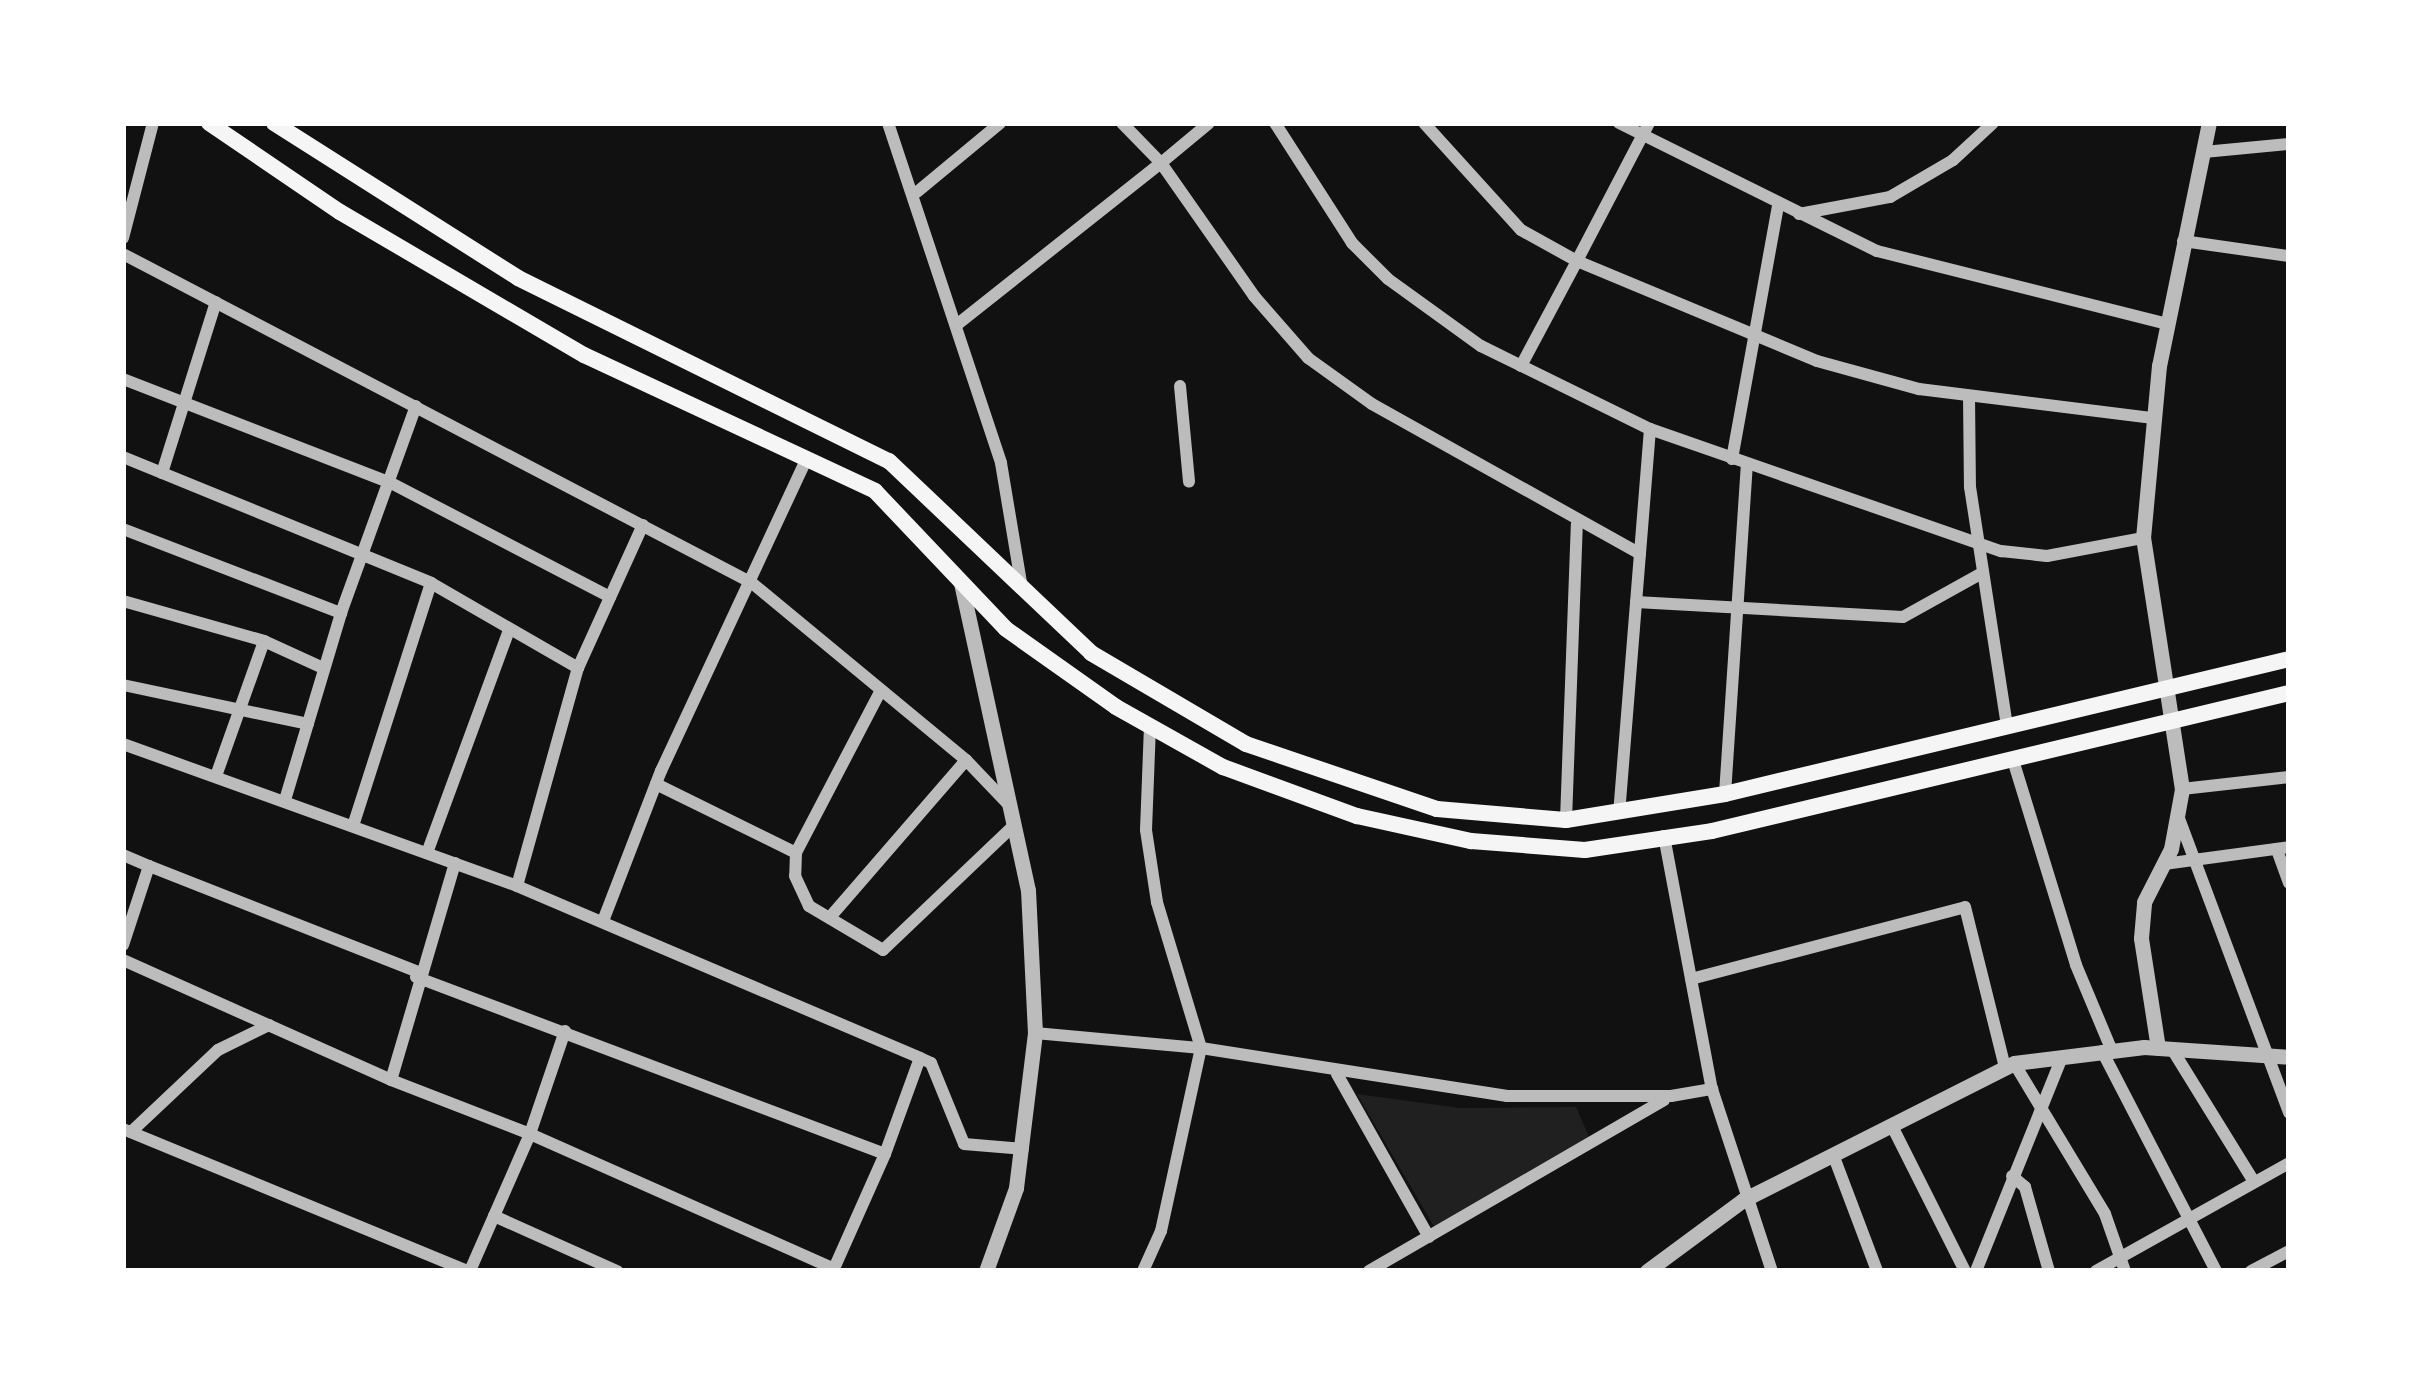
<!DOCTYPE html>
<style>
body{margin:0}
#map{position:relative;width:2412px;height:1394px;overflow:hidden;background:#111;font-family:"Nunito Sans",sans-serif}
div>[style]{position:absolute}
[style*='--x']{left:calc(var(--x)*1px);top:calc(var(--y)*1px);width:calc(var(--w)*1px);rotate:calc(var(--a)*1deg)}
.green>*{inset:0;background:#202020}
.minor>*{height:12px;margin:-6px;padding:0 6px;transform-origin:6px;border-radius:6px;background:#bcbcbc}
.tertiary>*{height:15px;margin:-7.5px;padding:0 7.5px;transform-origin:7.5px;border-radius:7.5px;background:#bcbcbc}
.secondary>*{height:16px;margin:-8px;padding:0 8px;transform-origin:8px;border-radius:8px;background:#f5f5f5}
span{translate:-50% -50%;white-space:nowrap;text-align:center;line-height:1.15;-webkit-text-stroke:12px #fff;paint-order:stroke}
.frame{position:absolute;inset:0;border:126px solid #fff;pointer-events:none}
</style>
<div id="map">
<div class="green">
<div style="clip-path:polygon(1357px 1094px,1460px 1108px,1576px 1107px,1589px 1137px,1436px 1230px)"></div>
</div>
<div class="minor">
<div style="--x:888;--y:123;--w:358;--a:71.6"></div>
<div style="--x:1001;--y:463;--w:128;--a:80.5"></div>
<div style="--x:1122;--y:123;--w:56;--a:45.7"></div>
<div style="--x:1161;--y:163;--w:62;--a:-39.8"></div>
<div style="--x:1275;--y:123;--w:143;--a:57.3"></div>
<div style="--x:1352;--y:243;--w:51;--a:45"></div>
<div style="--x:1388;--y:279;--w:115;--a:35.8"></div>
<div style="--x:1481;--y:346;--w:188;--a:26.2"></div>
<div style="--x:1650;--y:429;--w:384;--a:94.6"></div>
<div style="--x:1424;--y:123;--w:144;--a:47.8"></div>
<div style="--x:1521;--y:230;--w:64;--a:29"></div>
<div style="--x:1577;--y:261;--w:119;--a:118.1"></div>
<div style="--x:1619;--y:123;--w:288;--a:26.4"></div>
<div style="--x:1877;--y:251;--w:300;--a:14.1"></div>
<div style="--x:1649;--y:123;--w:156;--a:117.6"></div>
<div style="--x:1577;--y:261;--w:260;--a:22.6"></div>
<div style="--x:1817;--y:361;--w:106;--a:15.4"></div>
<div style="--x:1919;--y:389;--w:236;--a:7.1"></div>
<div style="--x:2204;--y:152;--w:85;--a:-5.4"></div>
<div style="--x:917;--y:192;--w:108;--a:-39.7"></div>
<div style="--x:1799;--y:214;--w:93;--a:-10.6"></div>
<div style="--x:1890;--y:197;--w:73;--a:-30.4"></div>
<div style="--x:1953;--y:160;--w:54;--a:-42.8"></div>
<div style="--x:123;--y:238;--w:119;--a:-75.4"></div>
<div style="--x:2183;--y:241;--w:107;--a:8.1"></div>
<div style="--x:123;--y:254;--w:710;--a:27.61"></div>
<div style="--x:752;--y:583;--w:278;--a:39.6"></div>
<div style="--x:966;--y:760;--w:61;--a:46.3"></div>
<div style="--x:959;--y:323;--w:258;--a:-38.4"></div>
<div style="--x:1161;--y:163;--w:162;--a:55"></div>
<div style="--x:1254;--y:296;--w:82;--a:48.9"></div>
<div style="--x:1308;--y:358;--w:79;--a:35.7"></div>
<div style="--x:1372;--y:404;--w:307;--a:29.2"></div>
<div style="--x:123;--y:379;--w:287;--a:21.2"></div>
<div style="--x:391;--y:483;--w:247;--a:27.5"></div>
<div style="--x:1180;--y:386;--w:96;--a:84.6"></div>
<div style="--x:1969;--y:396;--w:91;--a:89.4"></div>
<div style="--x:1970;--y:487;--w:243;--a:81.2"></div>
<div style="--x:1650;--y:429;--w:372;--a:19.2"></div>
<div style="--x:2001;--y:551;--w:46;--a:6.2"></div>
<div style="--x:2047;--y:556;--w:98;--a:-10.6"></div>
<div style="--x:123;--y:457;--w:333;--a:22.2"></div>
<div style="--x:431;--y:583;--w:170;--a:30"></div>
<div style="--x:1732;--y:459;--w:256;--a:-79.7"></div>
<div style="--x:162;--y:473;--w:179;--a:-72.5"></div>
<div style="--x:123;--y:529;--w:234;--a:21.1"></div>
<div style="--x:123;--y:601;--w:147;--a:15.8"></div>
<div style="--x:264;--y:641;--w:65;--a:24.6"></div>
<div style="--x:1636;--y:602;--w:267;--a:3.2"></div>
<div style="--x:1903;--y:617;--w:90;--a:-29.1"></div>
<div style="--x:123;--y:685;--w:189;--a:11.9"></div>
<div style="--x:880;--y:692;--w:182;--a:117.6"></div>
<div style="--x:796;--y:853;--w:23;--a:92"></div>
<div style="--x:795;--y:876;--w:33;--a:65"></div>
<div style="--x:809;--y:906;--w:86;--a:30.7"></div>
<div style="--x:883;--y:950;--w:178;--a:-43.6"></div>
<div style="--x:123;--y:744;--w:419;--a:19.8"></div>
<div style="--x:517;--y:886;--w:438;--a:23.1"></div>
<div style="--x:920;--y:1058;--w:12;--a:24"></div>
<div style="--x:931;--y:1063;--w:87;--a:67.8"></div>
<div style="--x:964;--y:1144;--w:59;--a:4.8"></div>
<div style="--x:2013;--y:760;--w:214;--a:72.9"></div>
<div style="--x:2076;--y:965;--w:93;--a:67.3"></div>
<div style="--x:216;--y:776;--w:143;--a:-70.4"></div>
<div style="--x:656;--y:784;--w:156;--a:26.2"></div>
<div style="--x:2182;--y:789;--w:108;--a:-6.4"></div>
<div style="--x:1725;--y:794;--w:330;--a:-86.2"></div>
<div style="--x:285;--y:800;--w:195;--a:-73.3"></div>
<div style="--x:341;--y:613;--w:220;--a:-70.1"></div>
<div style="--x:2177;--y:813;--w:320;--a:69.5"></div>
<div style="--x:1566;--y:820;--w:296;--a:-87.9"></div>
<div style="--x:353;--y:826;--w:255;--a:-72.2"></div>
<div style="--x:1664;--y:836;--w:258;--a:79.3"></div>
<div style="--x:1712;--y:1089;--w:192;--a:71.8"></div>
<div style="--x:2277;--y:850;--w:35;--a:70"></div>
<div style="--x:427;--y:853;--w:234;--a:-69.8"></div>
<div style="--x:123;--y:855;--w:28;--a:23"></div>
<div style="--x:149;--y:866;--w:83;--a:108.2"></div>
<div style="--x:455;--y:863;--w:226;--a:106.4"></div>
<div style="--x:391;--y:1080;--w:149;--a:21.2"></div>
<div style="--x:530;--y:1134;--w:150;--a:113.7"></div>
<div style="--x:2164;--y:864;--w:126;--a:-7.7"></div>
<div style="--x:149;--y:866;--w:289;--a:21.5"></div>
<div style="--x:517;--y:886;--w:226;--a:-74.4"></div>
<div style="--x:578;--y:668;--w:157;--a:-65.6"></div>
<div style="--x:831;--y:916;--w:206;--a:-49.1"></div>
<div style="--x:603;--y:921;--w:161;--a:-68.9"></div>
<div style="--x:661;--y:771;--w:343;--a:-65"></div>
<div style="--x:123;--y:960;--w:294;--a:24.1"></div>
<div style="--x:416;--y:977;--w:501;--a:20.68"></div>
<div style="--x:885;--y:1154;--w:128;--a:114"></div>
<div style="--x:1691;--y:979;--w:283;--a:-14.7"></div>
<div style="--x:1965;--y:907;--w:166;--a:76"></div>
<div style="--x:565;--y:1031;--w:109;--a:108.8"></div>
<div style="--x:530;--y:1134;--w:333;--a:23.9"></div>
<div style="--x:1035;--y:1033;--w:167;--a:5.2"></div>
<div style="--x:1201;--y:1048;--w:310;--a:8.9"></div>
<div style="--x:1507;--y:1096;--w:164;--a:0"></div>
<div style="--x:1671;--y:1096;--w:42;--a:-9.7"></div>
<div style="--x:2172;--y:1049;--w:156;--a:58.3"></div>
<div style="--x:2102;--y:1051;--w:248;--a:62.6"></div>
<div style="--x:2014;--y:1063;--w:176;--a:58.9"></div>
<div style="--x:2105;--y:1214;--w:60;--a:70.7"></div>
<div style="--x:1337;--y:1074;--w:187;--a:60.6"></div>
<div style="--x:1893;--y:1128;--w:160;--a:63.3"></div>
<div style="--x:123;--y:1129;--w:372;--a:22.4"></div>
<div style="--x:131;--y:1132;--w:120;--a:-43.3"></div>
<div style="--x:218;--y:1050;--w:57;--a:-26.1"></div>
<div style="--x:885;--y:1154;--w:102;--a:-70"></div>
<div style="--x:1834;--y:1157;--w:122;--a:69.3"></div>
<div style="--x:2012;--y:1176;--w:17;--a:40"></div>
<div style="--x:2025;--y:1187;--w:87;--a:74.1"></div>
<div style="--x:494;--y:1216;--w:135;--a:24.1"></div>
<div style="--x:1143;--y:1271;--w:44;--a:-65.8"></div>
<div style="--x:1161;--y:1231;--w:187;--a:-77.7"></div>
<div style="--x:1201;--y:1048;--w:152;--a:-106.8"></div>
<div style="--x:1157;--y:902;--w:73;--a:-98.7"></div>
<div style="--x:1146;--y:830;--w:104;--a:-87.8"></div>
<div style="--x:1369;--y:1271;--w:341;--a:-30.1"></div>
<div style="--x:1976;--y:1271;--w:231;--a:-68.1"></div>
<div style="--x:2096;--y:1271;--w:221;--a:-29.2"></div>
<div style="--x:2251;--y:1271;--w:43;--a:-27.8"></div>
</div>
<div class="tertiary">
<div style="--x:961;--y:583;--w:314;--a:77.7"></div>
<div style="--x:1028;--y:890;--w:143;--a:87.2"></div>
<div style="--x:1035;--y:1033;--w:156;--a:97"></div>
<div style="--x:1016;--y:1188;--w:88;--a:109.9"></div>
<div style="--x:2158;--y:1048;--w:111;--a:-98.8"></div>
<div style="--x:2141;--y:938;--w:36;--a:-85"></div>
<div style="--x:2144;--y:902;--w:59;--a:-63"></div>
<div style="--x:2171;--y:849;--w:61;--a:-79.6"></div>
<div style="--x:2182;--y:789;--w:254;--a:-98.8"></div>
<div style="--x:2143;--y:538;--w:173;--a:-84.7"></div>
<div style="--x:2159;--y:366;--w:248;--a:-78.4"></div>
<div style="--x:1647;--y:1271;--w:119;--a:-36.5"></div>
<div style="--x:1743;--y:1200;--w:304;--a:-26.8"></div>
<div style="--x:2014;--y:1063;--w:131;--a:-7"></div>
<div style="--x:2144;--y:1047;--w:145;--a:3.9"></div>
</div>
<div class="secondary">
<div style="--x:209;--y:123;--w:158;--a:34.2"></div>
<div style="--x:340;--y:212;--w:283;--a:30.4"></div>
<div style="--x:584;--y:355;--w:321;--a:25"></div>
<div style="--x:875;--y:491;--w:190;--a:46.5"></div>
<div style="--x:1006;--y:629;--w:135;--a:35.3"></div>
<div style="--x:1116;--y:707;--w:123;--a:29.3"></div>
<div style="--x:1223;--y:767;--w:143;--a:20.1"></div>
<div style="--x:1357;--y:816;--w:117;--a:12.4"></div>
<div style="--x:1471;--y:841;--w:114;--a:4.5"></div>
<div style="--x:1585;--y:850;--w:128;--a:-8.5"></div>
<div style="--x:1712;--y:831;--w:593;--a:-13.45"></div>
<div style="--x:274;--y:123;--w:289;--a:32.4"></div>
<div style="--x:518;--y:278;--w:414;--a:26.3"></div>
<div style="--x:889;--y:461;--w:279;--a:43.5"></div>
<div style="--x:1091;--y:653;--w:180;--a:30.4"></div>
<div style="--x:1246;--y:744;--w:202;--a:18.8"></div>
<div style="--x:1437;--y:809;--w:129;--a:4.9"></div>
<div style="--x:1566;--y:820;--w:161;--a:-9.3"></div>
<div style="--x:1725;--y:794;--w:580;--a:-13.46"></div>
</div>
<div class="frame"></div>
</div>
